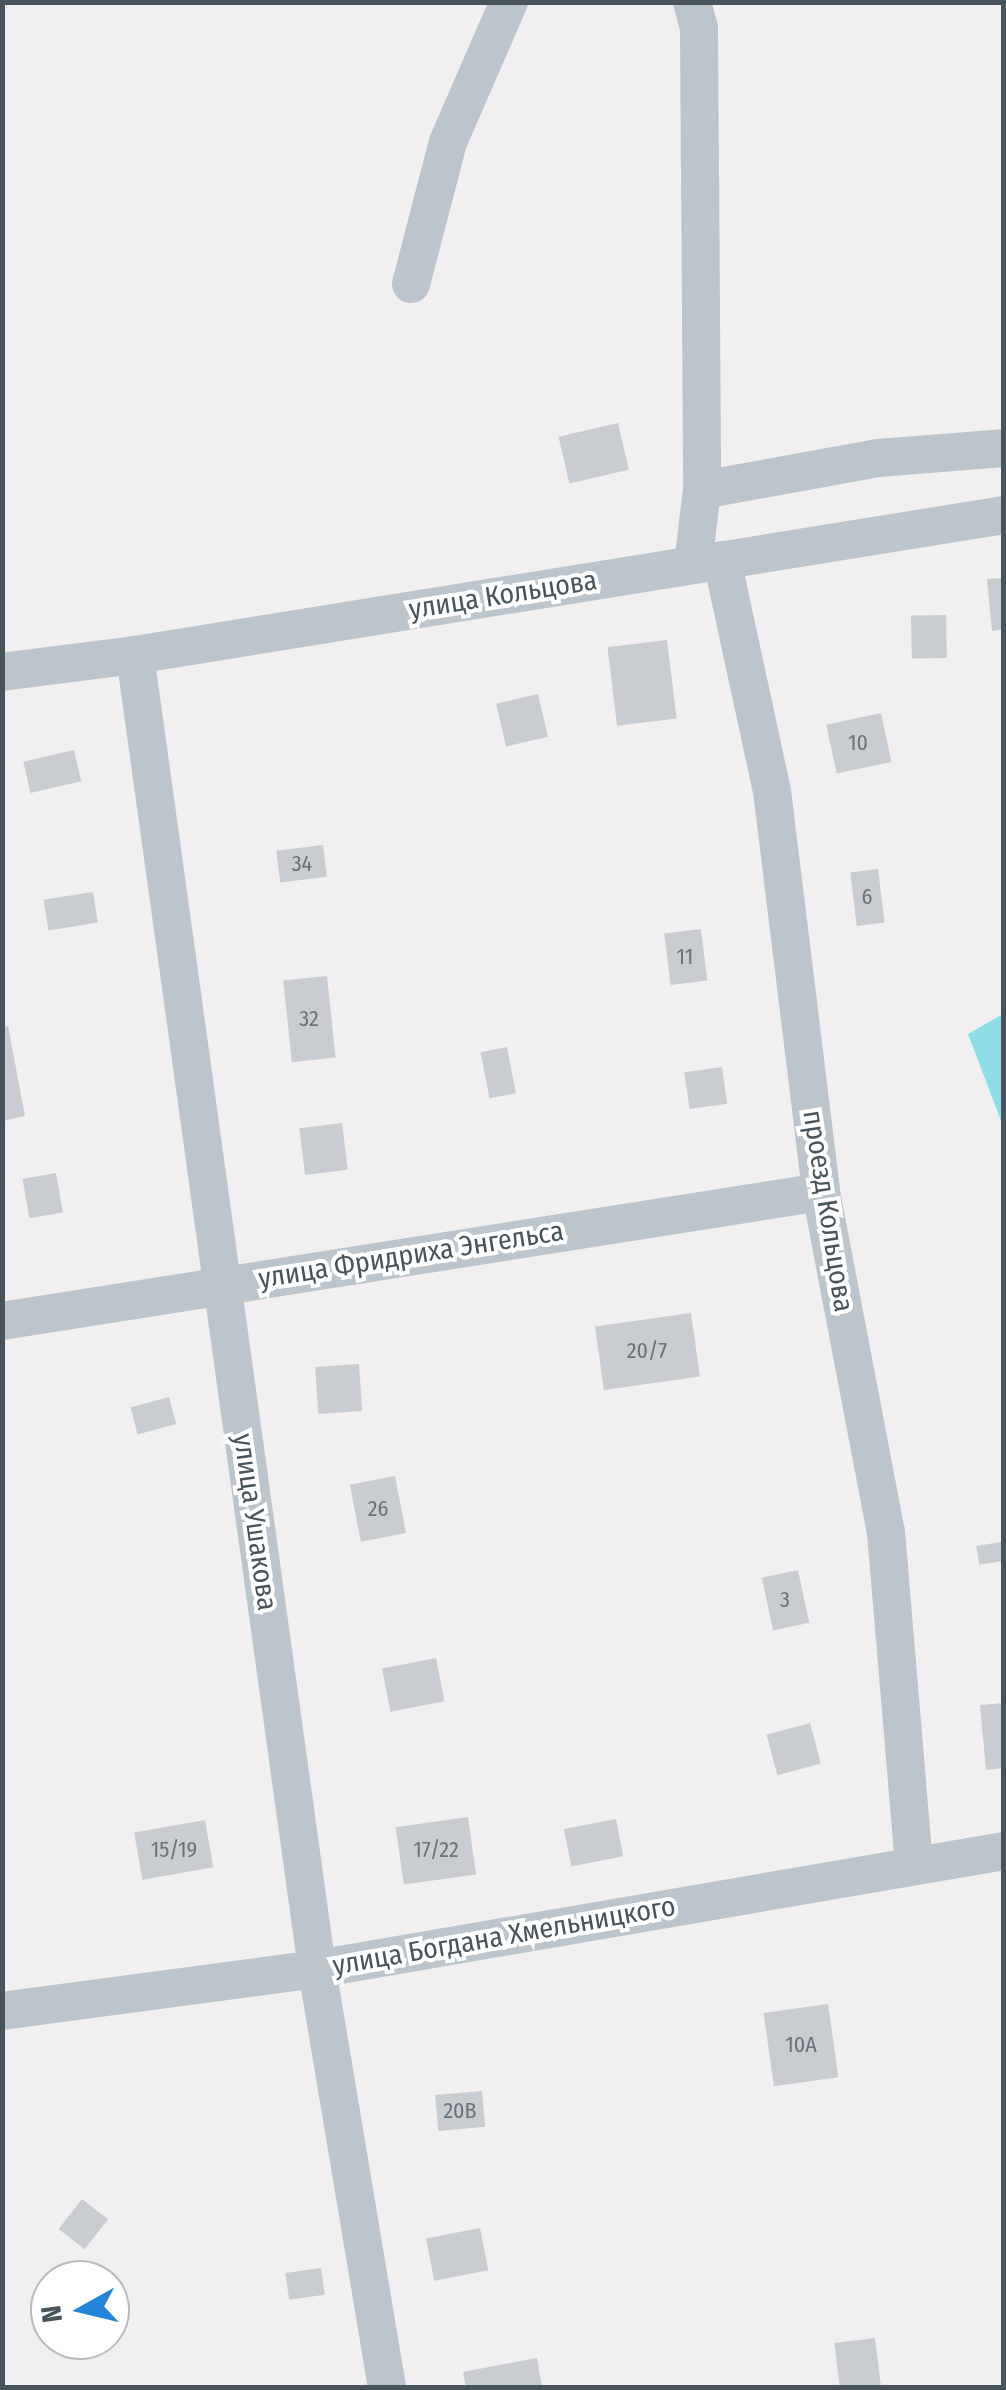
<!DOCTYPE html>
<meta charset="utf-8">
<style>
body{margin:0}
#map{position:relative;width:1006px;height:2390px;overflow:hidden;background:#f1efef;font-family:"Fira Sans Condensed",sans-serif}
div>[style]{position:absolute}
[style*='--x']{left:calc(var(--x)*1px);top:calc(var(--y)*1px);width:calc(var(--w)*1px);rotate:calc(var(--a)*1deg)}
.water>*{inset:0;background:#8fdee7}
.building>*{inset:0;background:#c9cdd1;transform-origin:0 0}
.minor>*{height:38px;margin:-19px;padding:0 19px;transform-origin:19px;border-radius:19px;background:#bbc5cb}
span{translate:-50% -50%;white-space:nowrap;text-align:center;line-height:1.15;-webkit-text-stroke:8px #fff;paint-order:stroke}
.number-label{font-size:22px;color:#687278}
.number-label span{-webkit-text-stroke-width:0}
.street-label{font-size:28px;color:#48545b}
.frame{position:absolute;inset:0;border:5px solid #48545b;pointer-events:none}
.north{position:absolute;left:30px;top:2260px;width:100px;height:100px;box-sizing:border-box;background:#fff;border:2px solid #b6bbbd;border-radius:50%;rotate:262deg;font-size:28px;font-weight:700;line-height:40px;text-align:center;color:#48545b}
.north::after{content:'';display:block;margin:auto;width:35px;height:45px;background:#2285d8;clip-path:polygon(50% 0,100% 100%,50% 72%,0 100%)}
</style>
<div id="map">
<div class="water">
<div style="clip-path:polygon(1003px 1014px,1003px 1126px,968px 1034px)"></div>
</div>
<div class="building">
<div style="left:618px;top:423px;width:48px;height:61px;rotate:77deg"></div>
<div style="clip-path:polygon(1004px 578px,1004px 629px,992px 631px,987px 579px)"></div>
<div style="left:946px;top:615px;width:43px;height:35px;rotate:89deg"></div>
<div style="left:667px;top:640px;width:79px;height:60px;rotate:83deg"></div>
<div style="left:538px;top:694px;width:44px;height:43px;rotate:77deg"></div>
<div style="left:881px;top:713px;width:50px;height:56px;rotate:78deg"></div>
<div style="left:74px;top:750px;width:32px;height:52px;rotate:77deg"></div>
<div style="left:323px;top:845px;width:32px;height:47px;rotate:83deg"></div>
<div style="left:878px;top:869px;width:54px;height:28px;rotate:83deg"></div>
<div style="left:93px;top:892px;width:31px;height:50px;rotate:81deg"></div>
<div style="left:701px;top:929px;width:52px;height:37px;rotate:83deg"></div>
<div style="left:327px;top:976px;width:82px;height:44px;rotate:84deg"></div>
<div style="clip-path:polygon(8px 1026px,25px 1116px,2px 1121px,2px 1027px)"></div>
<div style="left:507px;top:1047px;width:47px;height:27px;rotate:79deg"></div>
<div style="left:722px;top:1067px;width:37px;height:38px;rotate:82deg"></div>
<div style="left:342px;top:1123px;width:47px;height:43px;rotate:83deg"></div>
<div style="left:56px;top:1173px;width:40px;height:34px;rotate:80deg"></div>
<div style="left:691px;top:1313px;width:64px;height:97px;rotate:82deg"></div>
<div style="left:359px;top:1364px;width:47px;height:44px;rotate:86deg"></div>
<div style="left:169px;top:1397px;width:28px;height:40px;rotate:75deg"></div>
<div style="left:395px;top:1476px;width:58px;height:46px;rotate:79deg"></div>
<div style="left:1001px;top:1542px;width:19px;height:25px;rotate:81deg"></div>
<div style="left:798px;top:1570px;width:54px;height:37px;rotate:78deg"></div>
<div style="left:436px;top:1658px;width:44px;height:55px;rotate:79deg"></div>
<div style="clip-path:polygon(1004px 1703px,1004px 1768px,986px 1770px,980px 1705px)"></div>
<div style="left:810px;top:1723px;width:42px;height:45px;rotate:75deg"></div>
<div style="left:468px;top:1817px;width:58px;height:73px;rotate:82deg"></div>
<div style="left:616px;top:1819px;width:38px;height:53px;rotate:79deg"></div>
<div style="left:205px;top:1820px;width:48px;height:72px;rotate:80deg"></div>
<div style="left:828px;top:2004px;width:74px;height:65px;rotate:82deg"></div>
<div style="left:482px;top:2091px;width:36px;height:47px;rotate:85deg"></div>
<div style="left:82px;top:2199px;width:33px;height:38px;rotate:38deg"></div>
<div style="left:480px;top:2228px;width:43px;height:55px;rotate:79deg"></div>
<div style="left:321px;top:2268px;width:27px;height:36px;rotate:82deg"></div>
<div style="left:875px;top:2338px;width:50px;height:41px;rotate:83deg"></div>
<div style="clip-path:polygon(537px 2358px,542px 2388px,466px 2388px,463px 2372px)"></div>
</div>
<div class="minor">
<div style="--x:692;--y:2;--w:27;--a:75"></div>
<div style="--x:699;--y:28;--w:462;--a:89.6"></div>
<div style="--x:702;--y:490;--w:75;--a:96.9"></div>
<div style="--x:411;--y:284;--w:147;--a:-75.4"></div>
<div style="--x:448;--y:142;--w:153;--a:-66.5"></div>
<div style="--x:702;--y:490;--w:179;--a:-10.3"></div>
<div style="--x:878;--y:458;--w:126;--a:-4.5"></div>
<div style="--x:722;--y:560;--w:236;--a:77.8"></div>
<div style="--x:772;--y:791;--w:404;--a:83"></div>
<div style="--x:821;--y:1192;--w:346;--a:79.2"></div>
<div style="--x:886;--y:1532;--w:333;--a:85.2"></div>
<div style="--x:135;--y:655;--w:1327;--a:82.11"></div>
<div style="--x:317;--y:1969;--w:425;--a:80.5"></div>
<div style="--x:2;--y:672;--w:134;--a:-7.3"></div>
<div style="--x:135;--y:655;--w:880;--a:-9.15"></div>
<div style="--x:2;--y:1321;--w:829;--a:-8.95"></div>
<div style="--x:2;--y:2011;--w:318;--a:-7.6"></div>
<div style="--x:317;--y:1969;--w:697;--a:-9.75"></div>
</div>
<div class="number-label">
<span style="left:858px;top:743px">10</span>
<span style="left:302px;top:864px">34</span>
<span style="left:867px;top:897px">6</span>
<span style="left:685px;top:957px">11</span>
<span style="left:309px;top:1019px">32</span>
<span style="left:647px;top:1351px">20/7</span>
<span style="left:378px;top:1509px">26</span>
<span style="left:785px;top:1600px">3</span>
<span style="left:174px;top:1850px">15/19</span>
<span style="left:436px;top:1850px">17/22</span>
<span style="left:801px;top:2045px">10А</span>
<span style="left:460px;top:2111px">20В</span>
</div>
<div class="street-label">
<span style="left:503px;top:595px;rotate:-9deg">улица Кольцова</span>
<span style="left:828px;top:1211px;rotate:81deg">проезд Кольцова</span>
<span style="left:411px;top:1255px;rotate:-9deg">улица Фридриха Энгельса</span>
<span style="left:255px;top:1522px;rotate:82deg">улица Ушакова</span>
<span style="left:504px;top:1936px;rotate:-10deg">улица Богдана Хмельницкого</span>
</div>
<div class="frame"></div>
<div class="north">N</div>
</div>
